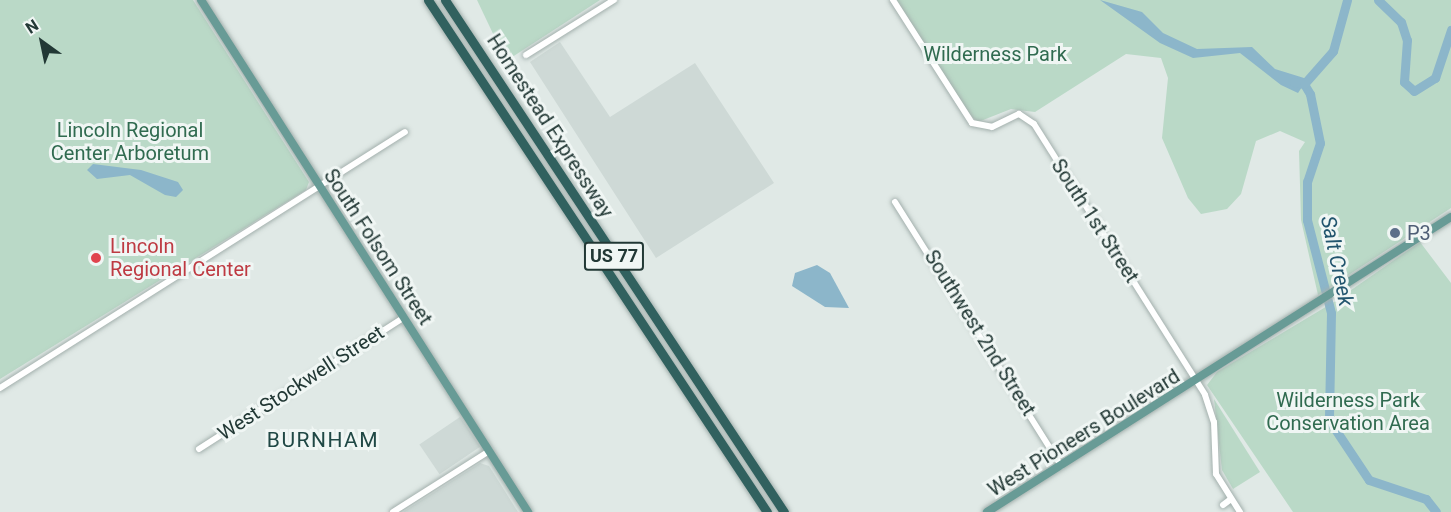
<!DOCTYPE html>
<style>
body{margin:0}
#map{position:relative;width:1451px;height:512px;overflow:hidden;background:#e0e9e6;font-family:Roboto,sans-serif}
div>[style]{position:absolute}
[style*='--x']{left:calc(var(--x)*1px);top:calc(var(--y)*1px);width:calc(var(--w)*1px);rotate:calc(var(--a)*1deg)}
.built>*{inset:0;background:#ced9d6;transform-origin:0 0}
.green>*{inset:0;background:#bad9c7}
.water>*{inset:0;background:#8cb6ca}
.river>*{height:9px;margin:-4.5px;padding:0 4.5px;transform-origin:4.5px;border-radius:4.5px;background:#8cb6ca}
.roads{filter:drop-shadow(0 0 2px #a3b0ad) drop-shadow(0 0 2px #a3b0ad)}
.minor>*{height:6px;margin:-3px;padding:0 3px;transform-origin:3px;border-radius:3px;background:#fff}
.major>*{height:8px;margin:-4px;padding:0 4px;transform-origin:4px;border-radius:4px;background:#689b96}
.highway>*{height:9px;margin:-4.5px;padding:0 4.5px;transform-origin:4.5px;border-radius:4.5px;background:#31615f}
.dots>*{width:16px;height:16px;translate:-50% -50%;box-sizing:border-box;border:3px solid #f0f6f4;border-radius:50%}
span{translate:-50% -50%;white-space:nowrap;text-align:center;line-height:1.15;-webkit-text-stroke:6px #f0f6f4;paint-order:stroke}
.shield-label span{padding:2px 4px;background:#f0f6f4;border:2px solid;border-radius:4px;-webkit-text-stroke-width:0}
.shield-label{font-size:18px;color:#223835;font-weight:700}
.park-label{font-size:20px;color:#306b50}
.street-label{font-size:20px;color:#223835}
.service-label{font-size:20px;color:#4e5e75}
.left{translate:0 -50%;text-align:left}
.health-label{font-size:20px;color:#be3a42}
.water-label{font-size:21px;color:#22556e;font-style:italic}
.neighbourhood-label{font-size:21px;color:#204845;letter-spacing:1.5px}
.north{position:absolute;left:12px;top:12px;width:60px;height:60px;-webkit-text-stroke:4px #f0f6f4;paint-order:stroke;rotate:327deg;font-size:16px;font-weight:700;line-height:24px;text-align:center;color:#223835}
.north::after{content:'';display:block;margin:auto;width:21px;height:27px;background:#223835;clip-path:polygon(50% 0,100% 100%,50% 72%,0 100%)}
</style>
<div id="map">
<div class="built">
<div style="clip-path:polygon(560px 42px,610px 117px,695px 63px,774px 183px,656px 258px,530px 62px)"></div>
<div style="left:460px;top:417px;width:36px;height:49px;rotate:56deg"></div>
<div style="clip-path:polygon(480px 463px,489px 466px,518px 512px,403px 512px)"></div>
</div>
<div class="green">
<div style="clip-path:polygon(0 0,193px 0,309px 182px,306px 190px,0 379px)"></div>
<div style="clip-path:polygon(477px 0,600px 0,506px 61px)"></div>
<div style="clip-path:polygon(897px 0,1451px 0,1451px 208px,1318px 295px,1301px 220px,1299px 151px,1305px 142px,1280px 131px,1256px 141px,1241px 194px,1227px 209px,1201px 214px,1188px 198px,1162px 138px,1168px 78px,1161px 58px,1126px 54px,1035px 112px,1011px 109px,978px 122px,964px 110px)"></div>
<div style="clip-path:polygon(1420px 242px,1451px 283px,1451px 512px,1293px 512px,1207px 385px,1217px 372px,1334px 302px)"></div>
<div style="clip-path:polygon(1214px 399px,1260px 472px,1233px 489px,1222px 470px)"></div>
</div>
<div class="water">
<div style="clip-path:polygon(1100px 0,1142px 12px,1163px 33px,1197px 49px,1252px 47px,1275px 69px,1304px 78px,1304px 84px,1298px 93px,1281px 85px,1240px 53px,1193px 58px,1160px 43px)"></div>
<div style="clip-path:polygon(93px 164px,141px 170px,178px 182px,183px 190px,176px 197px,165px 195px,130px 175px,97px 179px,87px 170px)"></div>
<div style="clip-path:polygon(817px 265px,830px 273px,849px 308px,825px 307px,792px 286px,795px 273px)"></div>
</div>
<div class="river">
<div style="--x:1378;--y:0;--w:32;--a:44"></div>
<div style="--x:1401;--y:22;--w:19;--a:72"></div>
<div style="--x:1407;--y:40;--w:42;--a:94.1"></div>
<div style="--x:1404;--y:82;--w:13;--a:42"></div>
<div style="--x:1414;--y:91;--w:25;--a:-32"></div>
<div style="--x:1435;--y:78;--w:51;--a:-71.6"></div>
<div style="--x:1294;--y:82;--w:10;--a:11"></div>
<div style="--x:1304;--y:84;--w:12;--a:59"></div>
<div style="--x:1310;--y:94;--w:50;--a:78.5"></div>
<div style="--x:1320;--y:143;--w:41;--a:108.4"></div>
<div style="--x:1307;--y:182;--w:38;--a:90"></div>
<div style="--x:1307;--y:220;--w:96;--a:75.5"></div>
<div style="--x:1331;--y:313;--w:107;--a:91.1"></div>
<div style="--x:1329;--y:420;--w:72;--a:56.3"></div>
<div style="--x:1369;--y:480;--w:60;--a:18.4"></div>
<div style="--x:1426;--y:499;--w:16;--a:52"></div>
<div style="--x:1304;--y:84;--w:44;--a:-48.7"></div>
<div style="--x:1333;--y:51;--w:53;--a:-74.6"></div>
</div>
<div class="roads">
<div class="minor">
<div style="--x:893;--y:0;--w:146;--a:57.3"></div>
<div style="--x:972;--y:123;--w:20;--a:11"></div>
<div style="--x:992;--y:127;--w:30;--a:-26"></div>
<div style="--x:1019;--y:114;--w:18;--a:34"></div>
<div style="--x:1034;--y:124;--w:320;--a:57.7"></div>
<div style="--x:1205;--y:395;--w:28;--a:72"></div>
<div style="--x:1214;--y:422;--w:52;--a:87.8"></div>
<div style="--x:1216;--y:474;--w:45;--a:57.7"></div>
<div style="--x:526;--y:55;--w:104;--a:-32"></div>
<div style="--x:895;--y:202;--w:312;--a:57.8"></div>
<div style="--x:0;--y:388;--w:479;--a:-32.3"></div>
<div style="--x:199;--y:449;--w:242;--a:-32.7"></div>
<div style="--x:1223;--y:505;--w:10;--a:-37"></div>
<div style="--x:393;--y:512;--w:114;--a:-32.4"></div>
</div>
<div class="major">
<div style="--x:201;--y:0;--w:608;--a:57.43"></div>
<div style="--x:987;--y:512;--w:550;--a:-32.45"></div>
</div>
<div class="highway">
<div style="--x:428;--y:0;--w:614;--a:56.49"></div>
<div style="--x:445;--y:0;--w:614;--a:56.49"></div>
</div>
</div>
<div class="dots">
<div style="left:1395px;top:233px;background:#5c6f8a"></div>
<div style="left:96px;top:258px;background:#e0444e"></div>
</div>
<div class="shield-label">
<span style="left:614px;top:256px">US 77</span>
</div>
<div class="park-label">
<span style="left:995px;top:54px">Wilderness Park</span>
<span style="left:130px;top:142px">Lincoln Regional<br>Center Arboretum</span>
<span style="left:1348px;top:412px">Wilderness Park<br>Conservation Area</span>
</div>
<div class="street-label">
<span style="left:550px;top:126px;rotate:57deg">Homestead Expressway</span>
<span style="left:1095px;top:221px;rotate:57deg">South 1st Street</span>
<span style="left:378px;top:247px;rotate:57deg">South Folsom Street</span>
<span style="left:980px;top:333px;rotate:58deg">Southwest 2nd Street</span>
<span style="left:301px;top:383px;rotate:-33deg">West Stockwell Street</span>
<span style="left:1084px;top:433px;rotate:-32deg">West Pioneers Boulevard</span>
</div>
<div class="service-label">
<span class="left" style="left:1407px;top:233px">P3</span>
</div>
<div class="health-label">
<span class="left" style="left:110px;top:258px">Lincoln<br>Regional Center</span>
</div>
<div class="water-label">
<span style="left:1337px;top:261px;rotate:78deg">Salt Creek</span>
</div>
<div class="neighbourhood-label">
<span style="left:323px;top:440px">BURNHAM</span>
</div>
<div class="north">N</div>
</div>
